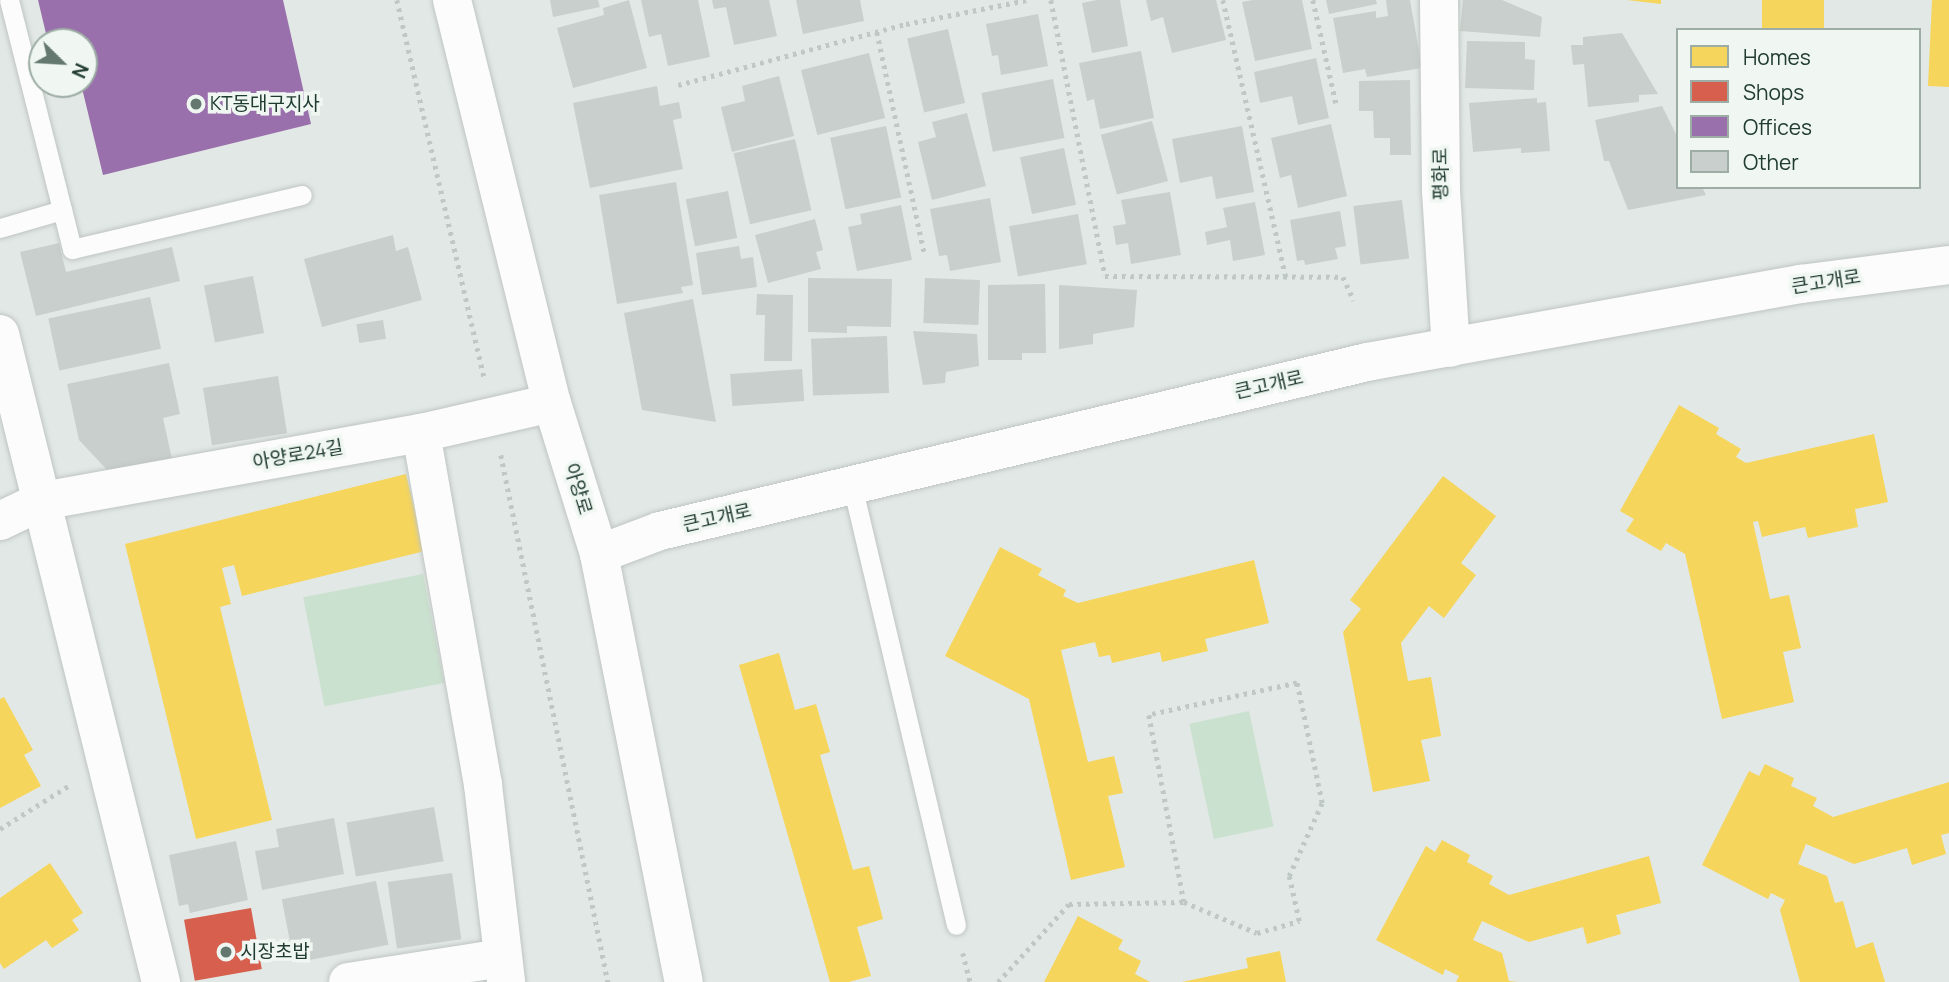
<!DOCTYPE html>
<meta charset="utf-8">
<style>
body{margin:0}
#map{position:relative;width:1949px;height:982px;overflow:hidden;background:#e2e8e5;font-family:Manrope,"Noto Sans KR",sans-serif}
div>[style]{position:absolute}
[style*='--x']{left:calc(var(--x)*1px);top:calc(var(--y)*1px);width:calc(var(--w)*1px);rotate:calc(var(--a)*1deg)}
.green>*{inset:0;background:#cbe1cf;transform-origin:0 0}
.homes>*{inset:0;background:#f6d55c;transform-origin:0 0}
.shops>*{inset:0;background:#d6604d;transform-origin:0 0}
.offices>*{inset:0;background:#9970ab}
.building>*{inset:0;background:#c9cfcc;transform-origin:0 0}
.path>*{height:4.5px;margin-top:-2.25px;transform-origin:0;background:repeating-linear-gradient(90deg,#bfc8c5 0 3.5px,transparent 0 8.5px)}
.roads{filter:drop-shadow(0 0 2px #bfc5c2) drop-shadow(0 0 2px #bfc5c2)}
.lane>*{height:19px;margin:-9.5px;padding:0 9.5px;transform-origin:9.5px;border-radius:9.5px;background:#fbfcfb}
.street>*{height:38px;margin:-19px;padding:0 19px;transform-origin:19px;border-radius:19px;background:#fbfcfb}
.secondary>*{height:38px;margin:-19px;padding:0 19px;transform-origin:19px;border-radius:19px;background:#fbfcfb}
.dots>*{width:19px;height:19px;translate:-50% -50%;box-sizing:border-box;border:4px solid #f0f7f3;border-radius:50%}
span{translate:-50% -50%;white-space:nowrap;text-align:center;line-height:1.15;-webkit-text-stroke:7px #f0f7f3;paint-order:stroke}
.poi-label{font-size:19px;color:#203b30}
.left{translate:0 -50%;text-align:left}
.street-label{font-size:19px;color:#203b30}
.legend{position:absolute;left:1676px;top:28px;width:245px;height:161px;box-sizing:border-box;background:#f0f7f3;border:2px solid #9daca5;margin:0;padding:9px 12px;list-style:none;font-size:21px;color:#203b30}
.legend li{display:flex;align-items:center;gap:14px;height:35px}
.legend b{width:35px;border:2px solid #9daca5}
.north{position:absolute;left:28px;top:28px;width:70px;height:70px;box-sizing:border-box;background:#f0f7f3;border:2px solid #9daca5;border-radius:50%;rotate:114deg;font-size:19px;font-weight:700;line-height:28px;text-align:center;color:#203b30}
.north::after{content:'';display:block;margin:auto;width:24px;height:32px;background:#64786f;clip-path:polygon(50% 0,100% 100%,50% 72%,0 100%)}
</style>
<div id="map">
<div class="green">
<div style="left:423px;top:574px;width:111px;height:122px;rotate:79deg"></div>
<div style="left:1249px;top:711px;width:118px;height:61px;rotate:78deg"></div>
</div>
<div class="homes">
<div style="clip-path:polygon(1627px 0,1661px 0,1661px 4px)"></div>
<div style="left:1762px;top:0;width:62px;height:30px"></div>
<div style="clip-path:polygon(1932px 0,1949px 0,1949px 87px,1928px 86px)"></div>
<div style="clip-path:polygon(1679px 405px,1719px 428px,1716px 434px,1741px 449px,1736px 457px,1746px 463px,1874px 434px,1888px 502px,1855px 509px,1858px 527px,1808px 538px,1805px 527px,1762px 537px,1758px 521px,1753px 522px,1770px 599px,1789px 595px,1801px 648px,1783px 652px,1794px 702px,1722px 719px,1685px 554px,1666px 543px,1661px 551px,1626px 531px,1634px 519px,1620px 511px)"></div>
<div style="clip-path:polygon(406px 474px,425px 551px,242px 596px,234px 565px,222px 568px,231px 604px,220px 607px,272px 820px,196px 839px,125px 544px)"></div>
<div style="clip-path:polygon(1443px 476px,1496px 516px,1461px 563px,1476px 575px,1444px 618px,1429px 606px,1401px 643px,1408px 681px,1431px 677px,1441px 736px,1421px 740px,1430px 781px,1373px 792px,1343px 632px,1361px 609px,1350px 600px)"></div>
<div style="clip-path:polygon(1000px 547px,1042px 569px,1038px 575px,1066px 590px,1063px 596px,1078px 603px,1254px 560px,1269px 623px,1205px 639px,1208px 651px,1162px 662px,1160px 652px,1112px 663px,1110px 655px,1099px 657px,1095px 642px,1061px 650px,1088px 762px,1114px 756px,1123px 793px,1108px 796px,1125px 867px,1071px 880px,1029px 699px,945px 656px)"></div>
<div style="clip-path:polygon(779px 653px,795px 710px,816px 704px,830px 752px,820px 755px,853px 870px,869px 866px,883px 919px,857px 927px,871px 976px,849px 982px,830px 982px,739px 665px)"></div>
<div style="clip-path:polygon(4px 697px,33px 750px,24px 755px,41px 786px,0 808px,0 699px)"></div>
<div style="clip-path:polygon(1765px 764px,1794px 778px,1791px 786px,1817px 798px,1813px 806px,1833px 817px,1949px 782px,1949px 833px,1941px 835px,1946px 854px,1912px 865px,1907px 848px,1854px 864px,1806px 844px,1798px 864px,1827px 876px,1835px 903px,1843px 901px,1856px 948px,1873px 942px,1885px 982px,1800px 982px,1780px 910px,1785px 900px,1771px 893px,1768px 899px,1702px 865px,1749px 771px,1759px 776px)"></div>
<div style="clip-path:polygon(1442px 840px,1470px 855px,1467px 862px,1493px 876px,1489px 884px,1509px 895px,1649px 856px,1661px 903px,1616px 915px,1621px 934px,1587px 944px,1583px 927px,1529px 942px,1482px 921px,1473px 940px,1502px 953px,1509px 981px,1518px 982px,1456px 982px,1459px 976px,1445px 969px,1443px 975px,1376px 940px,1426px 846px,1435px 852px)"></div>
<div style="clip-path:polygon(50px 863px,83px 913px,72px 920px,79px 930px,52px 948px,46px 940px,4px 969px,0 963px,0 898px)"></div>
<div style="clip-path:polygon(1078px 916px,1123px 940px,1118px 949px,1141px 961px,1135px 974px,1150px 982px,1044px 982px)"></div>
<div style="clip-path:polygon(1280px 951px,1286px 982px,1182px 982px,1248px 968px,1246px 958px)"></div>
</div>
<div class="shops">
<div style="left:251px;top:908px;width:62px;height:68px;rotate:80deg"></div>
</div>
<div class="offices">
<div style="clip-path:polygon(38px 0,283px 0,311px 124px,103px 175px,81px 84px,84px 42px,48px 42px)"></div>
</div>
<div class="building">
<div style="clip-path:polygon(550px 0,598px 0,600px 7px,553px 17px)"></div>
<div style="clip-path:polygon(629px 0,647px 68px,573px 88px,557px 28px,604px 15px,603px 8px)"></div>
<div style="clip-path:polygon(641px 0,698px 0,710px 57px,668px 66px,661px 34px,649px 37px)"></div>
<div style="clip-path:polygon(712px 0,769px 0,777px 36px,734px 45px,726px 7px,714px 9px)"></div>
<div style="clip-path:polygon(796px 0,860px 0,864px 21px,803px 34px)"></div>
<div style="clip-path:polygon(1097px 0,1120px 0,1128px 46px,1092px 53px,1082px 3px)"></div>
<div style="clip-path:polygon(1146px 0,1216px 0,1226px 40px,1172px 53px,1163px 17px,1151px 21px)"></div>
<div style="clip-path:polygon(1253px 0,1302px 0,1312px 49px,1255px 61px,1242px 2px)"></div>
<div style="clip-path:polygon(1326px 0,1376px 0,1377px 4px,1329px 14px)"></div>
<div style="clip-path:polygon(1386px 0,1410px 0,1422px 68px,1367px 77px,1365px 69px,1343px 73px,1333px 18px,1376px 11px,1376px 18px,1388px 16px)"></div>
<div style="clip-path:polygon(1463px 0,1502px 0,1542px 17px,1540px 37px,1460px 31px)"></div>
<div style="clip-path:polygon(1038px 14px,1048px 66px,1001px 75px,998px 55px,992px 56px,986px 24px)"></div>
<div style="left:948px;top:29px;width:76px;height:42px;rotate:77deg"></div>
<div style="clip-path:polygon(1622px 33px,1658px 94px,1639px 95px,1639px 102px,1588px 107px,1584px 64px,1573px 65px,1571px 45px,1583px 45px,1583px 37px)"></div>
<div style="clip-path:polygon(1467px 41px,1525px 42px,1525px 59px,1535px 60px,1534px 90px,1465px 88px)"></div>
<div style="clip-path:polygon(1141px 51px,1154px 118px,1100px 129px,1094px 99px,1087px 101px,1079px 63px)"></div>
<div style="left:869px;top:53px;width:67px;height:70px;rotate:76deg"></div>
<div style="clip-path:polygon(1316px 58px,1329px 118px,1298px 125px,1292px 96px,1260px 103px,1254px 72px)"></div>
<div style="clip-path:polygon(779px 76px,794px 136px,732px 152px,721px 107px,745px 101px,742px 86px)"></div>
<div style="left:1053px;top:79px;width:60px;height:73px;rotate:79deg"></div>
<div style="clip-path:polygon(1410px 80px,1411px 155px,1390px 155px,1390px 138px,1374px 138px,1373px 111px,1359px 111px,1359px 81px)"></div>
<div style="clip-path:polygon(657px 86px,660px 106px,679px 102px,682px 118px,673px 120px,683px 169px,590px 188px,573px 103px)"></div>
<div style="clip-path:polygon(1537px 98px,1537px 103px,1546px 102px,1550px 151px,1521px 153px,1521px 148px,1473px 152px,1469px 103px)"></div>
<div style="clip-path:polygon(1662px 106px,1678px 138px,1678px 187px,1702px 187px,1706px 195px,1628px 210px,1609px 161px,1604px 161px,1595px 120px)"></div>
<div style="clip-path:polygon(967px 113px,986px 186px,932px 200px,918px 142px,936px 137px,932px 122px)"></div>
<div style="left:1152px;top:121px;width:62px;height:53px;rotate:75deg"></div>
<div style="clip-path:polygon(1331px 124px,1347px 196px,1298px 208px,1291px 175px,1280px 178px,1271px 138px)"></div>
<div style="left:886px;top:126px;width:73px;height:57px;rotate:78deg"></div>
<div style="clip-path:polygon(1242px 126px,1254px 192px,1216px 199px,1212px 176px,1180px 183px,1172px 139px)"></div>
<div style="left:795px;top:139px;width:73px;height:63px;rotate:77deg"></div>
<div style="left:1064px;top:148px;width:58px;height:45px;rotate:78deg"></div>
<div style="clip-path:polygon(676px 182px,693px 285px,681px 287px,683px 293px,617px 304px,599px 195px)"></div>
<div style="left:728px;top:191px;width:48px;height:43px;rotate:79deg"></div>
<div style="clip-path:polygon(1170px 192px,1181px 255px,1131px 264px,1128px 243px,1116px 245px,1113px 226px,1126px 224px,1121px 200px)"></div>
<div style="clip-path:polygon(990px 198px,1001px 262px,950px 271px,947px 255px,939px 256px,930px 209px)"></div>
<div style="left:1402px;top:200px;width:59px;height:49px;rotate:83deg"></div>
<div style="clip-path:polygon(1255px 202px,1265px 255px,1233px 261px,1230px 240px,1207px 245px,1205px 232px,1227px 227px,1223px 208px)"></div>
<div style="clip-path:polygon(901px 205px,912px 260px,857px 271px,848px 227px,862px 224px,860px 214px)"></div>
<div style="clip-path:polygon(1340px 211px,1346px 246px,1335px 248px,1338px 259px,1305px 265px,1304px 260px,1297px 261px,1290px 220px)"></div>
<div style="left:1078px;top:214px;width:51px;height:70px;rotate:80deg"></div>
<div style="clip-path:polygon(815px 219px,823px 250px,816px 252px,821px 269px,768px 283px,755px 235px)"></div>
<div style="clip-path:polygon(393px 235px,396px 251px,408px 247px,422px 300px,322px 327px,304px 259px)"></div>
<div style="clip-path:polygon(59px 243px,66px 272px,172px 247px,180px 281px,36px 316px,20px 252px)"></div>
<div style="clip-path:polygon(739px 246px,741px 259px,753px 257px,757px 287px,702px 295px,696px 253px)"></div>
<div style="left:253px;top:276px;width:58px;height:50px;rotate:79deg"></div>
<div style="clip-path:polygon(808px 278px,892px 279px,891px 327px,847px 326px,847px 333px,808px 332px)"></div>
<div style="left:925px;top:278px;width:55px;height:45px;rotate:2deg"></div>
<div style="clip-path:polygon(1045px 284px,1046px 353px,1022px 353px,1022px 360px,988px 360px,988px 285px)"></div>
<div style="clip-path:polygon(1059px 285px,1137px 290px,1134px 327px,1093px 334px,1093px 344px,1059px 349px)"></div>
<div style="clip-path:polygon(757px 294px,793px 295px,792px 361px,764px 361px,765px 315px,756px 315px)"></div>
<div style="left:150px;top:297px;width:53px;height:104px;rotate:78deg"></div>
<div style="clip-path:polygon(693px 299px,716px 422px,642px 410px,624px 313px)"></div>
<div style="left:383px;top:320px;width:19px;height:27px;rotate:81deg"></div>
<div style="clip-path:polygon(913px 331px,977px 334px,979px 366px,946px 372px,945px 383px,923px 385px)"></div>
<div style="left:887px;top:336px;width:57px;height:76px;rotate:88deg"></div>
<div style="clip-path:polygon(169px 363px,180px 414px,163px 418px,172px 459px,109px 472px,79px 440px,67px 384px)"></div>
<div style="left:802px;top:369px;width:32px;height:72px;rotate:86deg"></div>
<div style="left:278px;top:376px;width:58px;height:76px;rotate:81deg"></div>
<div style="left:434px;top:807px;width:55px;height:89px;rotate:80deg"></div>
<div style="clip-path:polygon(334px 818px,344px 874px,262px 890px,255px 851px,279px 847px,276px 829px)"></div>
<div style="clip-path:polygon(236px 841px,248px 900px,190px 913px,188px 904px,179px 906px,169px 855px)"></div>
<div style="left:452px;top:873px;width:67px;height:65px;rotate:82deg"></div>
<div style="left:376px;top:881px;width:65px;height:96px;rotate:79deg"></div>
</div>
<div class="path">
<div style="--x:397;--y:0;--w:388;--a:77"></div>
<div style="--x:1051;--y:0;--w:281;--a:78.9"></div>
<div style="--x:1105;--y:276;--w:238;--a:0.2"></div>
<div style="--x:1343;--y:277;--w:26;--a:65"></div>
<div style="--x:1223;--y:0;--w:285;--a:77.2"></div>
<div style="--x:1313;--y:0;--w:110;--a:77.4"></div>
<div style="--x:877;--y:32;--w:228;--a:77.9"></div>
<div style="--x:678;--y:85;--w:236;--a:-15"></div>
<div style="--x:906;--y:24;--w:123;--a:-11.2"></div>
<div style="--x:501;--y:455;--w:538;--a:78.52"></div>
<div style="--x:0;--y:829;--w:83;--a:-32.2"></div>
<div style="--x:963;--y:953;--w:30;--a:76"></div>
<div style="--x:998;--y:982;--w:105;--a:-47.7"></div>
<div style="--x:1069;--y:904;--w:115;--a:-1"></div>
<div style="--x:1184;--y:902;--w:79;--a:23"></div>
<div style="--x:1257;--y:933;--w:44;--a:-15.9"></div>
<div style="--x:1299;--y:921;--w:46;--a:-102.5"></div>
<div style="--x:1289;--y:876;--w:80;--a:-65.7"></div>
<div style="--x:1322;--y:803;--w:123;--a:-101.8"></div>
<div style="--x:1297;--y:683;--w:151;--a:167.8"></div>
<div style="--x:1149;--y:715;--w:190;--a:79.4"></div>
</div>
<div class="roads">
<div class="lane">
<div style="--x:9;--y:0;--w:257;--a:75.8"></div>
<div style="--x:72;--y:249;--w:236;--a:-13.2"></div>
<div style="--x:0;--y:228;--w:65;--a:-16.2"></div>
<div style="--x:852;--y:485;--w:452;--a:76.7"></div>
</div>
<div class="street">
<div style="--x:1439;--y:0;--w:191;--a:89.4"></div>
<div style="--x:1441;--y:191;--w:157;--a:86.4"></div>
<div style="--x:0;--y:334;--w:668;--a:76.05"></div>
<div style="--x:421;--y:433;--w:357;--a:80"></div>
<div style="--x:483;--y:785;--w:198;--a:83.3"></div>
<div style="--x:0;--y:521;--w:47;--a:-25.5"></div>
<div style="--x:42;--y:501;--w:385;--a:-10.2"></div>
<div style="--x:421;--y:433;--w:134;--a:-12.9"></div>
<div style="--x:348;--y:982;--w:156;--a:-8.9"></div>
</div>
<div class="secondary">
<div style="--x:452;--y:0;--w:415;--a:76.1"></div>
<div style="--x:552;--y:403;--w:158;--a:72.7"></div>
<div style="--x:599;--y:554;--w:436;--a:78.8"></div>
<div style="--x:599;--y:554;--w:65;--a:-20.7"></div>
<div style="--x:660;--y:531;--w:727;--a:-13.44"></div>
<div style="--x:1367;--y:362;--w:441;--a:-10.2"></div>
<div style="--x:1801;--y:284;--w:149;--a:-7.3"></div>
</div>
</div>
<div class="dots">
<div style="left:196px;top:104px;background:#64786f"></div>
<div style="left:226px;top:952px;background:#64786f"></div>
</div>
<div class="poi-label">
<span class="left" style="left:210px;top:104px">KT동대구지사</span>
<span class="left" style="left:240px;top:952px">시장초밥</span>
</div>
<div class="street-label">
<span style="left:1441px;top:174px;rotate:-91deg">평화로</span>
<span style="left:1826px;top:282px;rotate:-9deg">큰고개로</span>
<span style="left:1269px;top:385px;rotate:-13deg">큰고개로</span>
<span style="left:298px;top:455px;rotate:-10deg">아양로24길</span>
<span style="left:578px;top:489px;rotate:73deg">아양로</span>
<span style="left:717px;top:518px;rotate:-13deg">큰고개로</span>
</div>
<ul class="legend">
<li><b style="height:19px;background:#f6d55c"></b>Homes</li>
<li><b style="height:19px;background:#d6604d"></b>Shops</li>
<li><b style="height:19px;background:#9970ab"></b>Offices</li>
<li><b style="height:19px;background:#c9cfcc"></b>Other</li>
</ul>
<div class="north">N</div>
</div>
